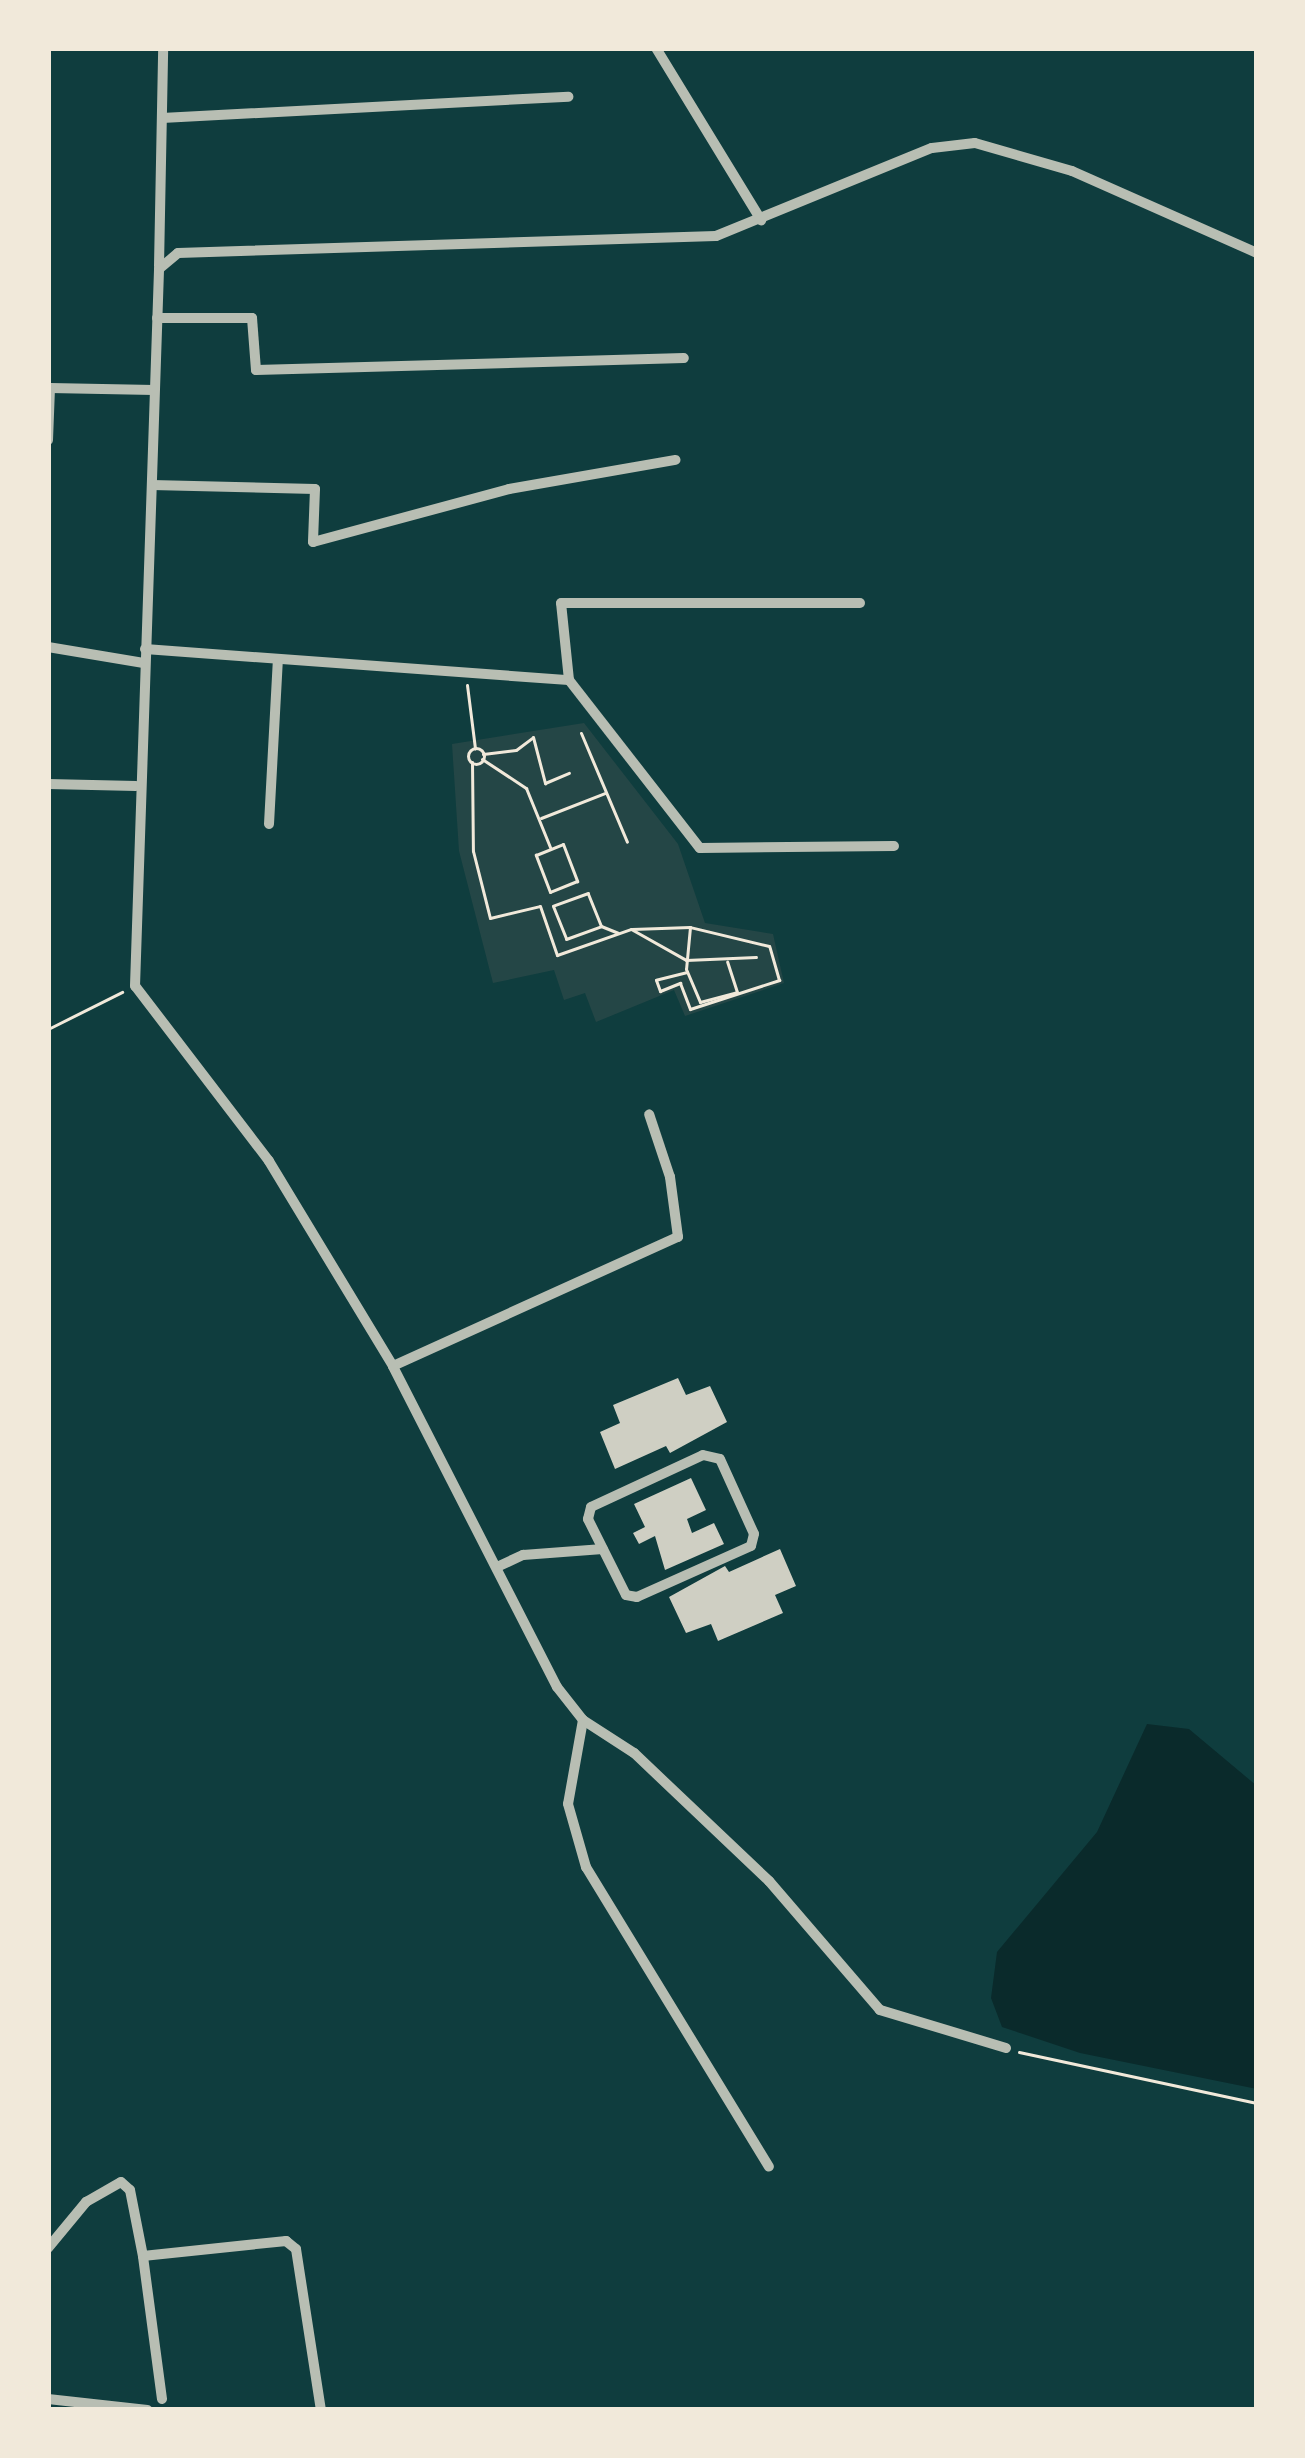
<!DOCTYPE html>
<style>
body{margin:0}
#map{position:relative;width:1305px;height:2458px;overflow:hidden;background:#0f3d3e;font-family:Arial,sans-serif}
div>[style]{position:absolute}
[style*='--x']{left:calc(var(--x)*1px);top:calc(var(--y)*1px);width:calc(var(--w)*1px);rotate:calc(var(--a)*1deg)}
.green>*{inset:0;background:#244646}
.water>*{inset:0;background:#0a2a2b}
.building>*{inset:0;background:#cfcfc3}
.path>*{height:3px;margin:-1.5px;padding:0 1.5px;transform-origin:1.5px;border-radius:1.5px;background:#f1e9da}
.path>.ring{margin:-1.5px;padding:0;box-sizing:content-box;background:none;border:3px solid #f1e9da;border-radius:50%}
.minor>*{height:10px;margin:-5px;padding:0 5px;transform-origin:5px;border-radius:5px;background:#b8beb3}
span{translate:-50% -50%;white-space:nowrap;text-align:center;line-height:1.15;-webkit-text-stroke:10px #f1e9da;paint-order:stroke}
.frame{position:absolute;inset:0;border:51px solid #f1e9da;pointer-events:none}
</style>
<div id="map">
<div class="green">
<div style="clip-path:polygon(584px 723px,678px 844px,705px 923px,773px 934px,784px 983px,685px 1016px,674px 990px,596px 1022px,585px 993px,564px 1000px,554px 970px,493px 983px,459px 851px,452px 744px)"></div>
</div>
<div class="water">
<div style="clip-path:polygon(1147px 1724px,1189px 1729px,1257px 1786px,1257px 2089px,1080px 2053px,1002px 2027px,991px 1998px,997px 1952px,1097px 1832px)"></div>
</div>
<div class="building">
<div style="clip-path:polygon(678px 1378px,686px 1395px,710px 1386px,727px 1422px,670px 1453px,666px 1446px,615px 1469px,600px 1432px,620px 1423px,613px 1405px)"></div>
<div style="clip-path:polygon(691px 1478px,706px 1510px,687px 1519px,692px 1533px,714px 1523px,724px 1544px,665px 1570px,655px 1536px,639px 1544px,633px 1533px,645px 1527px,634px 1504px)"></div>
<div style="clip-path:polygon(780px 1549px,796px 1586px,775px 1595px,783px 1613px,718px 1641px,711px 1624px,686px 1633px,669px 1597px,725px 1566px,729px 1572px)"></div>
</div>
<div class="path">
<div style="--x:467;--y:685;--w:64;--a:82.8"></div>
<div style="--x:581;--y:733;--w:118;--a:67.1"></div>
<div class="ring" style="left:468px;top:748px;width:13px;height:13px"></div>
<div style="--x:483;--y:754;--w:33;--a:-7"></div>
<div style="--x:516;--y:750;--w:21;--a:-37"></div>
<div style="--x:533;--y:737;--w:48;--a:75.4"></div>
<div style="--x:545;--y:783;--w:26;--a:-23"></div>
<div style="--x:482;--y:759;--w:53;--a:33.4"></div>
<div style="--x:526;--y:788;--w:64;--a:67.9"></div>
<div style="--x:472;--y:762;--w:89;--a:89.4"></div>
<div style="--x:473;--y:851;--w:69;--a:75.8"></div>
<div style="--x:490;--y:918;--w:51;--a:-13.5"></div>
<div style="--x:540;--y:906;--w:52;--a:70.9"></div>
<div style="--x:557;--y:955;--w:78;--a:-19.4"></div>
<div style="--x:631;--y:929;--w:63;--a:29.4"></div>
<div style="--x:686;--y:960;--w:70;--a:-2.5"></div>
<div style="--x:541;--y:818;--w:69;--a:-21.3"></div>
<div style="--x:563;--y:844;--w:40;--a:69"></div>
<div style="--x:577;--y:881;--w:29;--a:158"></div>
<div style="--x:550;--y:892;--w:40;--a:-111"></div>
<div style="--x:536;--y:855;--w:29;--a:-22"></div>
<div style="--x:601;--y:926;--w:35;--a:-112"></div>
<div style="--x:588;--y:893;--w:37;--a:160"></div>
<div style="--x:553;--y:906;--w:35;--a:68"></div>
<div style="--x:566;--y:939;--w:37;--a:-20"></div>
<div style="--x:601;--y:926;--w:18;--a:22"></div>
<div style="--x:632;--y:929;--w:58;--a:-2"></div>
<div style="--x:690;--y:927;--w:42;--a:95.4"></div>
<div style="--x:686;--y:969;--w:36;--a:67"></div>
<div style="--x:700;--y:1002;--w:38;--a:-15"></div>
<div style="--x:737;--y:992;--w:32;--a:-108"></div>
<div style="--x:687;--y:972;--w:32;--a:166"></div>
<div style="--x:656;--y:980;--w:12;--a:70"></div>
<div style="--x:660;--y:991;--w:22;--a:-22"></div>
<div style="--x:680;--y:983;--w:28;--a:69"></div>
<div style="--x:690;--y:1009;--w:94;--a:-18"></div>
<div style="--x:779;--y:980;--w:35;--a:-106"></div>
<div style="--x:769;--y:946;--w:81;--a:-166.5"></div>
<div style="--x:48;--y:1029;--w:83;--a:-26.6"></div>
<div style="--x:1019;--y:2052;--w:243;--a:12.1"></div>
</div>
<div class="minor">
<div style="--x:656;--y:48;--w:202;--a:58.6"></div>
<div style="--x:162;--y:118;--w:407;--a:-3"></div>
<div style="--x:159;--y:266;--w:218;--a:-88.9"></div>
<div style="--x:157;--y:318;--w:95;--a:0"></div>
<div style="--x:252;--y:318;--w:52;--a:85.6"></div>
<div style="--x:256;--y:370;--w:428;--a:-1.6"></div>
<div style="--x:48;--y:440;--w:52;--a:-87.8"></div>
<div style="--x:50;--y:388;--w:104;--a:1.1"></div>
<div style="--x:152;--y:485;--w:163;--a:1.4"></div>
<div style="--x:315;--y:489;--w:53;--a:92.2"></div>
<div style="--x:313;--y:542;--w:203;--a:-15.1"></div>
<div style="--x:509;--y:489;--w:169;--a:-9.9"></div>
<div style="--x:48;--y:647;--w:97;--a:9.5"></div>
<div style="--x:145;--y:649;--w:425;--a:4.2"></div>
<div style="--x:569;--y:680;--w:213;--a:52.1"></div>
<div style="--x:700;--y:848;--w:194;--a:-0.6"></div>
<div style="--x:569;--y:680;--w:77;--a:-95.9"></div>
<div style="--x:561;--y:603;--w:299;--a:0"></div>
<div style="--x:48;--y:784;--w:88;--a:1.3"></div>
<div style="--x:269;--y:824;--w:165;--a:-86.9"></div>
<div style="--x:393;--y:1366;--w:313;--a:-24.4"></div>
<div style="--x:678;--y:1237;--w:61;--a:-97.6"></div>
<div style="--x:670;--y:1177;--w:66;--a:-108.4"></div>
<div style="--x:703;--y:1455;--w:17;--a:13"></div>
<div style="--x:720;--y:1459;--w:82;--a:65.6"></div>
<div style="--x:754;--y:1534;--w:12;--a:104"></div>
<div style="--x:751;--y:1546;--w:125;--a:155.9"></div>
<div style="--x:637;--y:1597;--w:11;--a:-170"></div>
<div style="--x:626;--y:1595;--w:85;--a:-116.6"></div>
<div style="--x:588;--y:1519;--w:12;--a:-76"></div>
<div style="--x:591;--y:1507;--w:123;--a:-24.9"></div>
<div style="--x:497;--y:1567;--w:29;--a:-25"></div>
<div style="--x:523;--y:1555;--w:80;--a:-4.3"></div>
<div style="--x:583;--y:1720;--w:85;--a:100.1"></div>
<div style="--x:568;--y:1804;--w:66;--a:74.1"></div>
<div style="--x:586;--y:1867;--w:351;--a:58.6"></div>
<div style="--x:1006;--y:2048;--w:132;--a:-163.2"></div>
<div style="--x:880;--y:2010;--w:170;--a:-130.7"></div>
<div style="--x:769;--y:1881;--w:186;--a:-136.5"></div>
<div style="--x:634;--y:1753;--w:61;--a:-147.1"></div>
<div style="--x:583;--y:1720;--w:42;--a:-128.2"></div>
<div style="--x:557;--y:1687;--w:360;--a:-117.1"></div>
<div style="--x:393;--y:1366;--w:240;--a:-121.2"></div>
<div style="--x:269;--y:1161;--w:220;--a:-127.4"></div>
<div style="--x:135;--y:986;--w:717;--a:-88.08"></div>
<div style="--x:159;--y:269;--w:25;--a:-40"></div>
<div style="--x:178;--y:253;--w:538;--a:-1.81"></div>
<div style="--x:716;--y:236;--w:233;--a:-22.2"></div>
<div style="--x:932;--y:148;--w:43;--a:-6.6"></div>
<div style="--x:975;--y:143;--w:101;--a:16.1"></div>
<div style="--x:1072;--y:171;--w:202;--a:23.9"></div>
<div style="--x:48;--y:2248;--w:60;--a:-50.4"></div>
<div style="--x:86;--y:2202;--w:40;--a:-29.7"></div>
<div style="--x:121;--y:2182;--w:12;--a:42"></div>
<div style="--x:130;--y:2190;--w:67;--a:78.9"></div>
<div style="--x:48;--y:2399;--w:100;--a:6.3"></div>
<div style="--x:162;--y:2399;--w:144;--a:-97.6"></div>
<div style="--x:143;--y:2256;--w:144;--a:-6"></div>
<div style="--x:286;--y:2241;--w:13;--a:39"></div>
<div style="--x:296;--y:2249;--w:163;--a:81.2"></div>
</div>
<div class="frame"></div>
</div>
